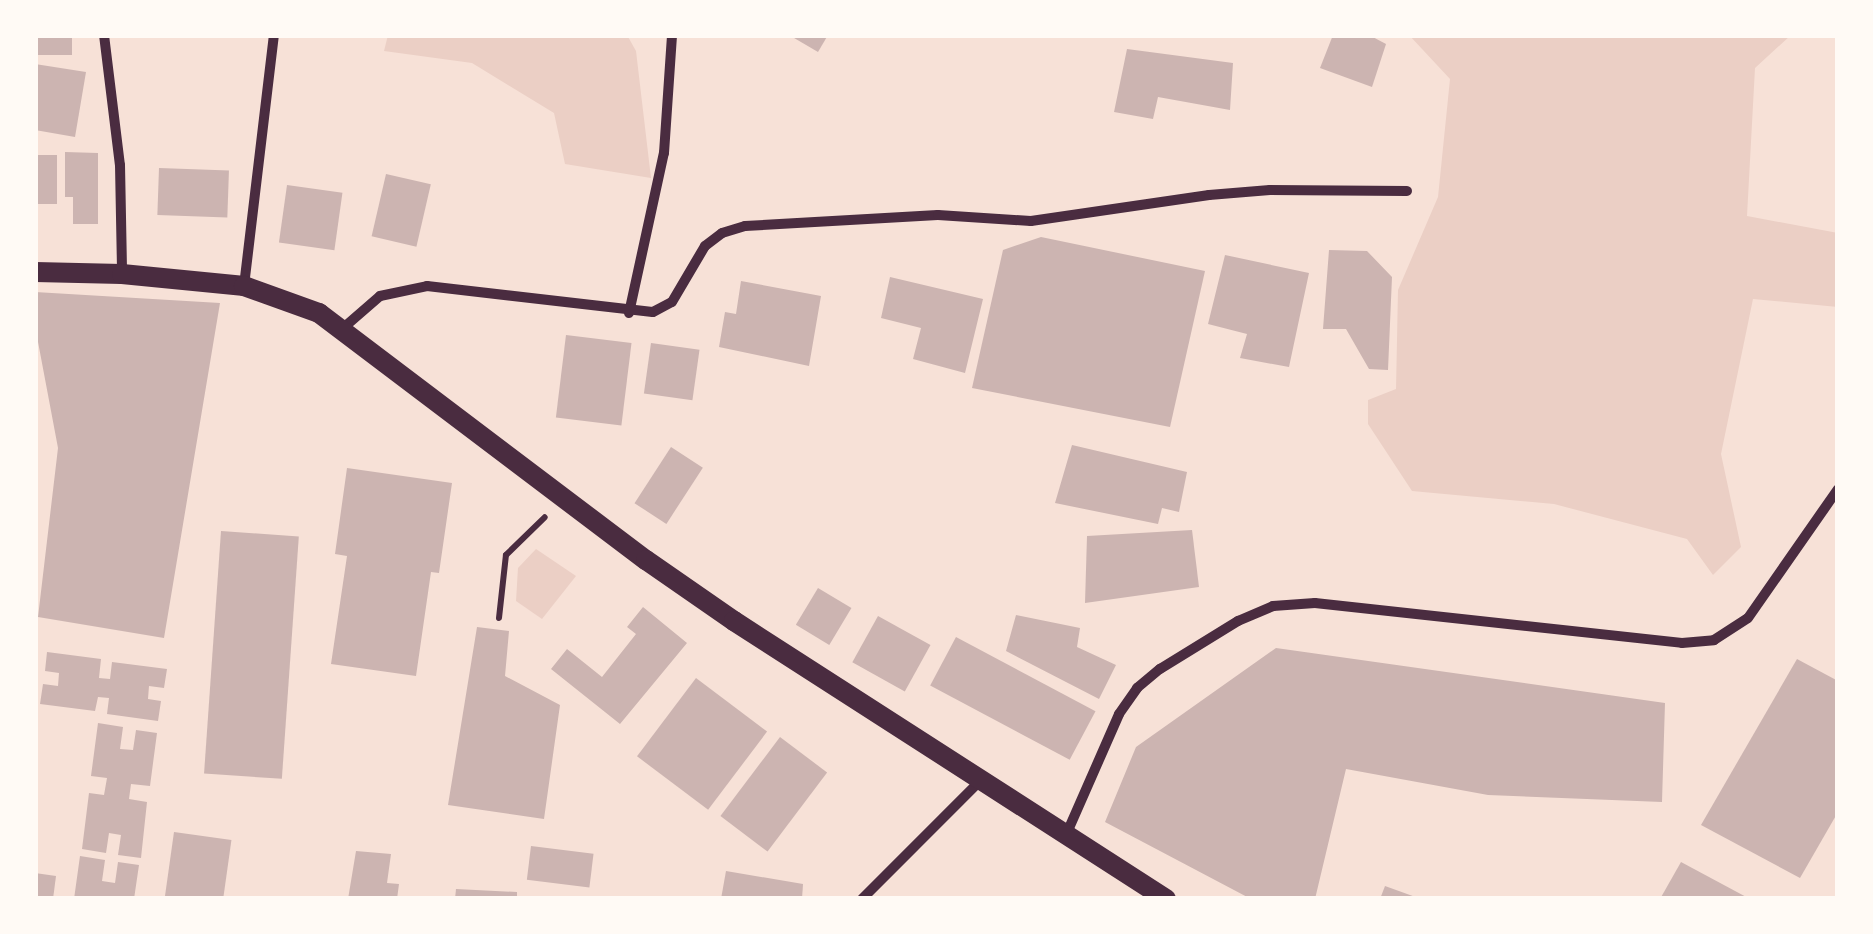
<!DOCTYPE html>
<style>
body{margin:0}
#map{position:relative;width:1873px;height:934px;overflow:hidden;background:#f7e1d7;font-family:Georgia,serif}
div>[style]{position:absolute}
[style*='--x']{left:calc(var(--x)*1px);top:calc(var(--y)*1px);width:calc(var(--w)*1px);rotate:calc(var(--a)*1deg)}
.green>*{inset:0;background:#ebcfc5}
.building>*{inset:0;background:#ccb4b1;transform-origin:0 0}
.path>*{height:6px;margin:-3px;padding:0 3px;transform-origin:3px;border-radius:3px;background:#4a2c40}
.minor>*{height:10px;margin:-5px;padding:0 5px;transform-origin:5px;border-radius:5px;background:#4a2c40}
.secondary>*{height:20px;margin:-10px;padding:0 10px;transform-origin:10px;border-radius:10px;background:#4a2c40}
span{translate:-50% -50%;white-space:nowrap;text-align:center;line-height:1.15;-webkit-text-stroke:8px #fffaf5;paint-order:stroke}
.frame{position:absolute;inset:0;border:38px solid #fffaf5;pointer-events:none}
</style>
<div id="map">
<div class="green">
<div style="clip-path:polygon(388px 35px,627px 35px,636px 51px,651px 178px,565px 164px,554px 113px,472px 63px,384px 51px)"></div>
<div style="clip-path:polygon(1409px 35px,1791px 35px,1755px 68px,1747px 216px,1838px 233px,1838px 307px,1753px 299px,1721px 454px,1741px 547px,1713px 575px,1687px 539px,1554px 504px,1412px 491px,1368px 424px,1368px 400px,1396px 389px,1398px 290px,1438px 197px,1450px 79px)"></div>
<div style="clip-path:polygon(536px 549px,576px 576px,542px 619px,516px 601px,518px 568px)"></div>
</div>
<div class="building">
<div style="left:37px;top:35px;width:35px;height:20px"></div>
<div style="clip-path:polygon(789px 35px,828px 35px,818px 52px)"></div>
<div style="clip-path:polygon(1333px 35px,1369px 35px,1386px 44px,1372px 87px,1320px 68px)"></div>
<div style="clip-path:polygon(1127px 49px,1233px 63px,1230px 110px,1158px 97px,1153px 119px,1114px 112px)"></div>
<div style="clip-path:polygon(35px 64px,86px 72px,75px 137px,35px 130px)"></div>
<div style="clip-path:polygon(65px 152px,98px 153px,98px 224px,73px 224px,73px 197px,65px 197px)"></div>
<div style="left:35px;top:155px;width:22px;height:49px"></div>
<div style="left:159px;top:168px;width:70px;height:47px;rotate:2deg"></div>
<div style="left:386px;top:174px;width:46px;height:64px;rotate:13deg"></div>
<div style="left:287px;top:185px;width:56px;height:58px;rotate:8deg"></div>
<div style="clip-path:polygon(1041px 237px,1205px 271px,1170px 427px,972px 388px,1003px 250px)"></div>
<div style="clip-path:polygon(1329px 250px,1367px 251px,1392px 277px,1388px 370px,1369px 369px,1346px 329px,1323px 329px)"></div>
<div style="clip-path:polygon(1225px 255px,1309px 273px,1289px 367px,1240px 358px,1247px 334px,1208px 324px)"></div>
<div style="clip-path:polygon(890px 277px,983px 299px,965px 373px,913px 359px,921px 328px,881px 318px)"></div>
<div style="clip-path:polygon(741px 281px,821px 296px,809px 366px,719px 347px,725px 312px,736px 314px)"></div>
<div style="clip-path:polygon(35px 292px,220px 303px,164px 638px,38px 617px,58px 448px,35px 326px)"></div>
<div style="left:566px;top:335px;width:66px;height:83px;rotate:7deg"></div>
<div style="left:651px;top:343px;width:49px;height:51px;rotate:8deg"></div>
<div style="clip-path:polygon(1072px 445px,1187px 472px,1179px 512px,1162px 508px,1158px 524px,1055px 503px)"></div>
<div style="left:671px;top:447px;width:38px;height:67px;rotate:33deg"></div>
<div style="clip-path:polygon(347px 468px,452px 483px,439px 573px,431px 572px,416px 676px,331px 664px,347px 556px,335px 554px)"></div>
<div style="clip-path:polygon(1192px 530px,1199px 587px,1085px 603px,1087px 536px)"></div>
<div style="left:221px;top:531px;width:78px;height:243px;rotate:4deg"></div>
<div style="left:818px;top:588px;width:39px;height:43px;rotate:31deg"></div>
<div style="clip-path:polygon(643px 607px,687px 643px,620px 724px,551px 669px,567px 649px,602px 677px,636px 634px,627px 627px)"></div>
<div style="clip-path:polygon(1016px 615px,1080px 628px,1077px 647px,1116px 665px,1099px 699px,1006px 651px)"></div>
<div style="left:878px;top:616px;width:60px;height:53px;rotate:29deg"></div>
<div style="clip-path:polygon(477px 627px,509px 631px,505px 676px,560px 705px,544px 819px,448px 805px)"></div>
<div style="left:956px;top:637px;width:158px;height:55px;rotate:28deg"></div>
<div style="clip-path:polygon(1276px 648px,1665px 703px,1662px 802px,1488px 795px,1346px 769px,1315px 899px,1251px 899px,1105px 822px,1136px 747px)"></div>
<div style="clip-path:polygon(47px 652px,101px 659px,99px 678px,110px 679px,112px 662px,167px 669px,164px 688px,149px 686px,148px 699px,161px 701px,158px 721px,107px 714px,109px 698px,98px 697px,95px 711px,40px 704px,43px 684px,58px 686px,59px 673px,45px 671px)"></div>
<div style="clip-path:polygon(1797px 659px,1838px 681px,1838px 812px,1800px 878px,1701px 825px)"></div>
<div style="left:696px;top:678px;width:89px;height:98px;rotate:37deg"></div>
<div style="clip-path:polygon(98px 723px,123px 727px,120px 749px,133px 750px,136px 730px,157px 733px,150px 786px,131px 784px,129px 799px,147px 802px,141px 858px,118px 855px,121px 835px,109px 833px,106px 853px,82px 849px,89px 793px,104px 795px,107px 778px,91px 776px)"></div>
<div style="left:780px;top:737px;width:59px;height:99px;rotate:37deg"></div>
<div style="left:174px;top:832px;width:58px;height:68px;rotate:8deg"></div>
<div style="left:531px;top:846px;width:63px;height:34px;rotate:7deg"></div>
<div style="clip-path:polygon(356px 851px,391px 854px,387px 883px,399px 884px,397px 899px,348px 899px)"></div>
<div style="clip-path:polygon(80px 856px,105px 860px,102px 881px,115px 883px,118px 862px,139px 865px,134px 899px,74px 899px)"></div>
<div style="clip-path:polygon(1681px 862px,1750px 899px,1660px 899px)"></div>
<div style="clip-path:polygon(726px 871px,803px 884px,802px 899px,721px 899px)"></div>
<div style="clip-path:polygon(35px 873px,56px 876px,53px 899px,35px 899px)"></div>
<div style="clip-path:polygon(1385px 886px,1421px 899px,1380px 899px)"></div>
<div style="clip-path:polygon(456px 889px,517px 892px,517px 899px,455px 899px)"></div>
</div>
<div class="path">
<div style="--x:499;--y:618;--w:63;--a:-83.7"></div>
<div style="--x:506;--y:555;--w:54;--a:-44.3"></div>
</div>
<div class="minor">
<div style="--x:104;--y:35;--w:131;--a:83"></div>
<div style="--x:120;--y:165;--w:109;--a:88.9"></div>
<div style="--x:244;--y:286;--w:253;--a:-83.2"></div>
<div style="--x:629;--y:313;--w:164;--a:-77.7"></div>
<div style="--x:664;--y:153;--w:118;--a:-86.1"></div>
<div style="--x:342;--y:329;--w:50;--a:-41"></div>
<div style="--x:380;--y:296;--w:48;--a:-12"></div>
<div style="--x:427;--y:286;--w:227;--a:6.6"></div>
<div style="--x:653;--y:312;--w:21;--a:-28"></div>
<div style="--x:672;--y:302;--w:65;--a:-59.5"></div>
<div style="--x:705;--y:246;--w:21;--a:-37"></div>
<div style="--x:722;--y:233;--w:24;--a:-17"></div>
<div style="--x:745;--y:226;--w:193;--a:-3.3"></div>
<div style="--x:938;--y:215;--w:93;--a:3.7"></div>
<div style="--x:1031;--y:221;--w:180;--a:-8.3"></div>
<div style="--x:1209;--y:195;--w:61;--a:-4.7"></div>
<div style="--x:1270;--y:190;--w:137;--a:0.4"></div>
<div style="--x:1066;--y:835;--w:132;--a:-66.3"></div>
<div style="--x:1119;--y:714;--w:32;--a:-55"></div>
<div style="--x:1137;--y:688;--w:30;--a:-40"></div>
<div style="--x:1160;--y:669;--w:92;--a:-31.6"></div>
<div style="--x:1238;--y:621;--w:38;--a:-23"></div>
<div style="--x:1273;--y:606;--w:42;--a:-4.1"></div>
<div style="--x:1315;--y:603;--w:369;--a:6.2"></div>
<div style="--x:1682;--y:643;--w:32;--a:-5"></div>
<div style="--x:1714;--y:640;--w:40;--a:-32.9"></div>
<div style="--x:1748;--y:618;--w:157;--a:-55.1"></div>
<div style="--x:862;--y:899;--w:165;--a:-45"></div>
</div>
<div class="secondary">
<div style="--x:35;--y:272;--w:87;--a:1.3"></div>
<div style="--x:122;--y:274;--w:123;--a:5.6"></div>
<div style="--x:244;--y:286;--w:80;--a:19.8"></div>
<div style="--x:319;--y:313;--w:410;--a:37.1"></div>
<div style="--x:646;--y:560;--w:107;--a:34.7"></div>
<div style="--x:734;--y:621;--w:514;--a:32.76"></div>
</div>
<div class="frame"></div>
</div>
